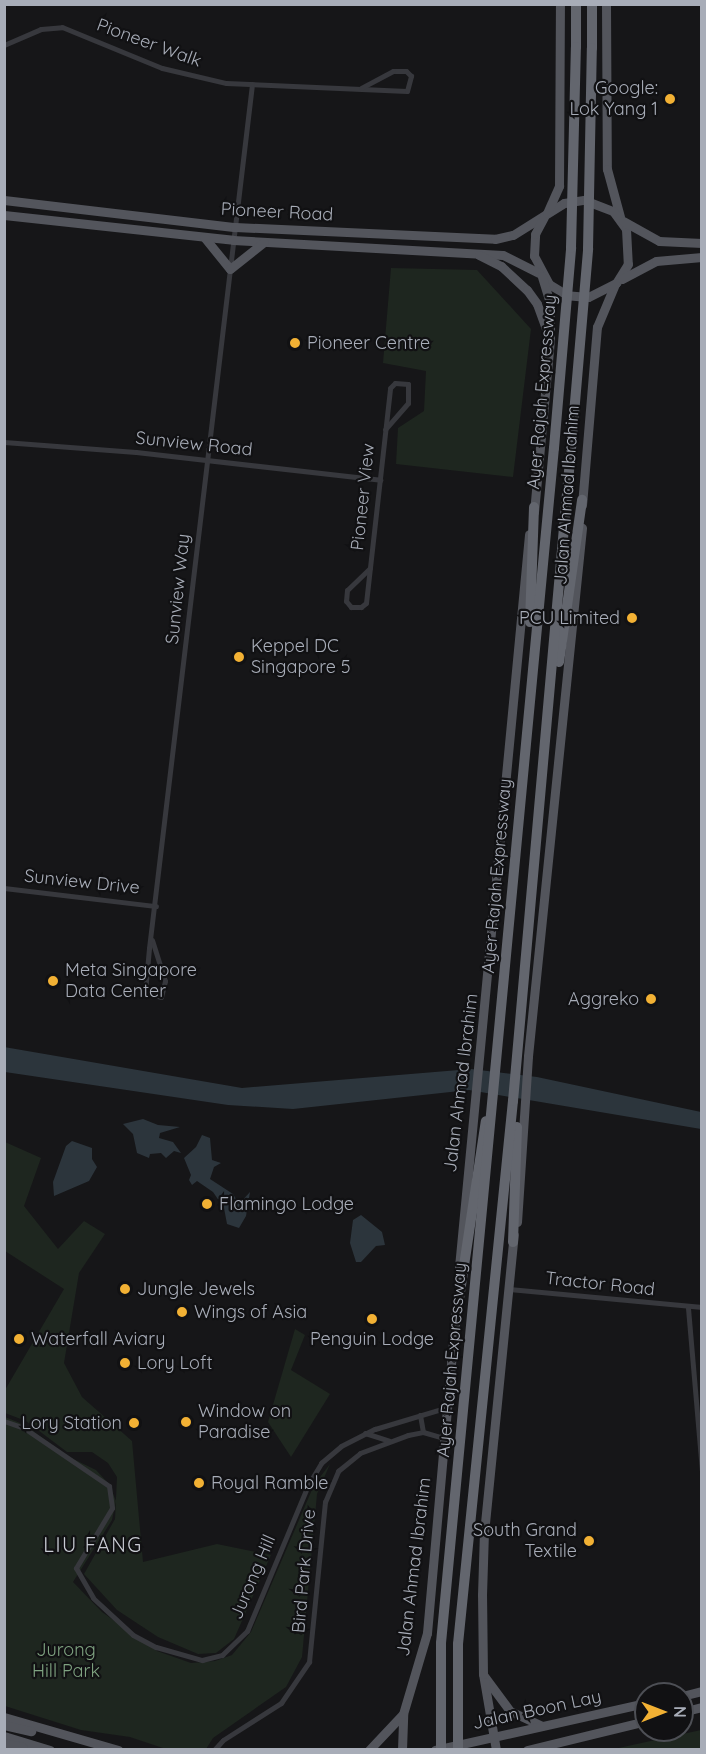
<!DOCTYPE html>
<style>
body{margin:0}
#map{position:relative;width:706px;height:1754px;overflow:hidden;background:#161618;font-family:Quicksand,sans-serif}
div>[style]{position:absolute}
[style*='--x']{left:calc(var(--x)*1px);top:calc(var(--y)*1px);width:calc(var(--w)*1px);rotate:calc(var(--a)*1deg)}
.green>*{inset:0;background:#1e261f}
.water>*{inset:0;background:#2c353c}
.street>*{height:5px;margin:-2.5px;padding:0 2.5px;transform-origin:2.5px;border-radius:2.5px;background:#37383d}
.primary>*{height:9px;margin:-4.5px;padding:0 4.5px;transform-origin:4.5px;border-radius:4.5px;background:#53555c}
.highway>*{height:10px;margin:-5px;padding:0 5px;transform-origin:5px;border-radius:5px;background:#63666e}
.highway-bridge>*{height:10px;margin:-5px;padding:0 5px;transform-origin:5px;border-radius:5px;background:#63666e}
.dots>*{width:16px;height:16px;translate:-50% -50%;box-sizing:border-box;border:3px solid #111113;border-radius:50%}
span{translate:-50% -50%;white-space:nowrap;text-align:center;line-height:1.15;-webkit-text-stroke:4.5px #111113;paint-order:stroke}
.street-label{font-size:18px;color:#a8adb8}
.poi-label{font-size:18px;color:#a8adb8}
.right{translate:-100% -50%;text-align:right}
.left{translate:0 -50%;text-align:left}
.park-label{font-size:18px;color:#7fa381}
.neighbourhood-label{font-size:20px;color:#c9ccd4;letter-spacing:1.5px}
.frame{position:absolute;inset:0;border:6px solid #a8adb8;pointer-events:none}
.north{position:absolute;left:634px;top:1682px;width:60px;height:60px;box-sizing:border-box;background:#111113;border:2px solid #4d4f55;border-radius:50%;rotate:90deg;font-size:16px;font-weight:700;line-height:24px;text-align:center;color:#a8adb8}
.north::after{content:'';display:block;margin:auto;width:21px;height:27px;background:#f2b134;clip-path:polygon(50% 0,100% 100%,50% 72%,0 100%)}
</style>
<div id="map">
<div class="green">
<div style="clip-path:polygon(391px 268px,477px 270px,531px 329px,513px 477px,396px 464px,398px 428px,424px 411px,426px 371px,383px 363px)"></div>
<div style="clip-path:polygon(5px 1142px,41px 1158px,24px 1206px,58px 1249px,84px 1221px,105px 1234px,79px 1273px,64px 1363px,82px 1397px,132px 1441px,143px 1562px,217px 1544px,271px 1555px,234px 1639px,216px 1653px,198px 1654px,158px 1637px,117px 1610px,84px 1574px,115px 1519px,117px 1477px,108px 1463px,92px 1452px,67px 1452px,26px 1421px,5px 1413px,5px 1390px,64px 1289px,5px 1251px)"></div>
<div style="clip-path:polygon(295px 1329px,305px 1335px,291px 1370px,330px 1394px,291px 1457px,268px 1422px)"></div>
<div style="clip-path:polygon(5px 1417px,25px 1425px,67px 1456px,96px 1470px,109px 1484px,116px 1501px,112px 1520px,73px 1582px,102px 1612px,157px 1651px,191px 1663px,215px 1661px,232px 1655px,251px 1632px,314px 1485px,330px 1464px,317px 1494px,302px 1657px,286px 1687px,213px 1738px,206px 1749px,166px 1749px,130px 1737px,81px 1730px,5px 1706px)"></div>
<div style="clip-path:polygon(701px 1730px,701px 1749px,614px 1749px)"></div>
</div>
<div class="water">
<div style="clip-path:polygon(4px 1047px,242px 1088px,471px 1069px,537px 1077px,701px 1112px,701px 1129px,469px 1090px,293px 1109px,228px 1105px,5px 1072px)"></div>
<div style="clip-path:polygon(143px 1119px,158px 1125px,180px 1127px,160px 1133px,159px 1138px,173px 1142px,181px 1153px,174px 1151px,166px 1158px,161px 1153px,150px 1154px,149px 1158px,137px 1153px,133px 1134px,123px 1124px)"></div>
<div style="clip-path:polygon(202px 1135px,210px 1138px,212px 1160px,221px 1163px,214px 1167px,210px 1179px,233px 1194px,239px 1204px,250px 1192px,246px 1216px,239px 1228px,227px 1224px,224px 1208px,213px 1192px,197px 1181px,192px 1185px,189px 1180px,191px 1175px,184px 1158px,196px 1147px)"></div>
<div style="clip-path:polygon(72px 1141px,92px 1148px,92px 1159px,97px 1167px,89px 1181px,54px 1196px,53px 1182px,66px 1146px)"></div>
<div style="clip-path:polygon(361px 1215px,382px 1232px,385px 1245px,376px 1246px,361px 1262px,356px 1262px,350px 1243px,353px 1220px)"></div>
</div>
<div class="street">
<div style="--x:4;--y:45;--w:40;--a:-23.4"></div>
<div style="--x:41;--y:29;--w:21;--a:-5"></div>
<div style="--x:62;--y:27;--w:108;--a:22.3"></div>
<div style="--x:162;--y:68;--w:66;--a:13.2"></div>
<div style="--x:226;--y:83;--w:181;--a:2.5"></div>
<div style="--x:407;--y:91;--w:16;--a:-75"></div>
<div style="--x:411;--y:76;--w:7;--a:-135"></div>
<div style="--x:406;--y:71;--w:13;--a:180"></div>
<div style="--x:393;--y:71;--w:36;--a:152"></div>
<div style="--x:4;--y:442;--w:132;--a:4.3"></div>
<div style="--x:136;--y:452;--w:246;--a:6.5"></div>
<div style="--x:370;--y:568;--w:32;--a:136"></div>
<div style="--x:347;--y:590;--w:11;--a:95"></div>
<div style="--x:346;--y:601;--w:8;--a:50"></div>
<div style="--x:351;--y:607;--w:10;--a:0"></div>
<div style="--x:361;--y:607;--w:6;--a:-39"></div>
<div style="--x:366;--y:603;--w:216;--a:-83.6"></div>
<div style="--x:390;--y:388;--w:7;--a:-45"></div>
<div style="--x:395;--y:383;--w:13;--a:4"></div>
<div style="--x:408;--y:384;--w:19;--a:90"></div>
<div style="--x:408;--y:403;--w:35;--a:131"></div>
<div style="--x:4;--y:888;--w:153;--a:6.8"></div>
<div style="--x:152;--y:940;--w:43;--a:72.4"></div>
<div style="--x:165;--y:981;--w:16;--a:104"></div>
<div style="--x:161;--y:997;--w:17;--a:-163"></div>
<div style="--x:145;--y:992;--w:44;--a:-84.8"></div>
<div style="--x:149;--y:948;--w:870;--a:-83.2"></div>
<div style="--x:509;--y:1289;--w:194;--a:5.3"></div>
<div style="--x:688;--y:1308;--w:163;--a:85.1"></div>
<div style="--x:420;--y:1415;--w:17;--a:80"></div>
<div style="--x:4;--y:1421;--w:21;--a:19"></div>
<div style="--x:24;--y:1428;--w:103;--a:34.3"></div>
<div style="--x:109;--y:1486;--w:22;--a:82"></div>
<div style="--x:112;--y:1508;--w:70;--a:121"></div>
<div style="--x:76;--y:1568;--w:34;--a:60"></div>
<div style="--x:93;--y:1598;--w:54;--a:42.8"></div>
<div style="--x:133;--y:1635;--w:26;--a:28"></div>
<div style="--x:156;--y:1647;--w:48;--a:15.8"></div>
<div style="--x:202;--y:1660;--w:21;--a:-14"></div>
<div style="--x:222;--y:1655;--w:35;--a:-44"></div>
<div style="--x:247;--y:1631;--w:158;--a:-67.3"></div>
<div style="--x:308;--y:1485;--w:26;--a:-59"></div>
<div style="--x:321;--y:1463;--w:26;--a:-40"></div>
<div style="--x:341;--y:1446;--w:38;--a:-27"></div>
<div style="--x:375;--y:1429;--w:76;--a:-16.8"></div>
<div style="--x:365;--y:1433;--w:25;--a:18"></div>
<div style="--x:214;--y:1750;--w:13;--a:-48"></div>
<div style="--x:223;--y:1740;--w:69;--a:-32.5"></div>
<div style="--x:281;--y:1703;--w:50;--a:-55.7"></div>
<div style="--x:309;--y:1662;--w:161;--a:-84.3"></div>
<div style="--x:325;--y:1502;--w:34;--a:-67"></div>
<div style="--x:338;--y:1471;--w:28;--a:-39"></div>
<div style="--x:360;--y:1453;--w:51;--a:-20.6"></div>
<div style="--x:408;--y:1435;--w:15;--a:-11"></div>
<div style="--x:423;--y:1432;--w:22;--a:16"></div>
</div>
<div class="primary">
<div style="--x:606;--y:4;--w:165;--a:89.7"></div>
<div style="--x:607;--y:169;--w:50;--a:74.8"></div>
<div style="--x:4;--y:200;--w:233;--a:6.7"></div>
<div style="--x:235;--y:227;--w:260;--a:2.6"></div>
<div style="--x:495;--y:239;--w:18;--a:-13"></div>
<div style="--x:513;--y:235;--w:60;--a:-32.1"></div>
<div style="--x:564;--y:203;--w:20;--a:-9"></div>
<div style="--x:584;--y:200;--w:31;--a:21"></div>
<div style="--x:613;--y:211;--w:22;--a:54"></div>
<div style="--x:626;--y:229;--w:35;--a:87"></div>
<div style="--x:628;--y:264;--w:22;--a:122"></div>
<div style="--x:616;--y:283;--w:31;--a:153"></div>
<div style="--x:588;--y:297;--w:21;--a:-175"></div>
<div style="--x:567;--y:295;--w:21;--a:-149"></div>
<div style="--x:549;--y:284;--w:32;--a:-118"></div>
<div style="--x:534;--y:256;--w:22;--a:-87"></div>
<div style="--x:535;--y:234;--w:19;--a:-62"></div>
<div style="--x:547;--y:213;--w:30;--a:-66"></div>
<div style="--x:559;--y:186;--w:182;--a:-89.7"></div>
<div style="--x:4;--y:215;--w:230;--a:6.2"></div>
<div style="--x:233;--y:240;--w:270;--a:3.2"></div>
<div style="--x:503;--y:255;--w:40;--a:26.6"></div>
<div style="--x:623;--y:221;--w:41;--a:29.1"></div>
<div style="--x:659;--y:241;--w:43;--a:2.7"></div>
<div style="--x:204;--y:237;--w:41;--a:50.9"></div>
<div style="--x:230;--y:269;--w:43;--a:-38.5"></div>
<div style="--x:479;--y:255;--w:25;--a:27"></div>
<div style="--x:501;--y:266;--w:35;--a:43"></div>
<div style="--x:527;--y:290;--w:17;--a:54"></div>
<div style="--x:537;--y:304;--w:29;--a:70"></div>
<div style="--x:622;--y:279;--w:38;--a:-28"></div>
<div style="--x:656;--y:261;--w:46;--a:-5"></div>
<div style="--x:582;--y:505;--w:179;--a:-85.2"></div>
<div style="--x:597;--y:327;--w:47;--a:-67.3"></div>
<div style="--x:534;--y:512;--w:173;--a:-84.7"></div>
<div style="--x:550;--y:340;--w:37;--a:-90"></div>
<div style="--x:550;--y:303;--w:28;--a:-107"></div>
<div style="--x:517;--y:1222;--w:166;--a:-86.2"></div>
<div style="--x:528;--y:1056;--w:531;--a:-84.16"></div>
<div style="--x:459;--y:1267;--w:736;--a:-84.54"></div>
<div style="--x:484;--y:1676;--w:44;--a:53.4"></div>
<div style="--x:510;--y:1711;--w:35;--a:25"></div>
<div style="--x:682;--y:1696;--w:21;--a:-14"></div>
<div style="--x:682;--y:1712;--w:21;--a:-14"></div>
<div style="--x:4;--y:1717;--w:119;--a:16.1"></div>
<div style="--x:4;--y:1725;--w:28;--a:13"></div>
<div style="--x:4;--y:1736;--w:48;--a:16.9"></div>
<div style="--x:4;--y:1743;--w:19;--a:12"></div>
<div style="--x:369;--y:1750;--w:48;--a:-46.7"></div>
<div style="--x:402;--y:1750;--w:36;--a:-88"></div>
<div style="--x:403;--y:1714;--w:84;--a:-73.5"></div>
<div style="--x:427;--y:1633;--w:315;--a:-84.9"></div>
<div style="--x:435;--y:1750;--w:216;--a:-12.6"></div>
<div style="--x:496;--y:1750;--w:77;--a:-99.7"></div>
<div style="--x:483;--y:1674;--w:79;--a:-90.7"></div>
<div style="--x:482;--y:1595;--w:62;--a:-88.2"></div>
<div style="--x:484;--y:1533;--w:300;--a:-84.3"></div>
<div style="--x:527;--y:1750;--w:122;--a:-13.7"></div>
</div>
<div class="highway">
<div style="--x:576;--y:4;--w:43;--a:90"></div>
<div style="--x:592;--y:48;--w:44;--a:-90"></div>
<div style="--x:530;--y:622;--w:115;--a:-88"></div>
<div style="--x:559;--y:662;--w:164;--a:-81.9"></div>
<div style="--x:513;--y:1242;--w:115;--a:-88"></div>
<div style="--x:455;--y:1325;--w:206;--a:-81.4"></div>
<div style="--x:441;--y:1643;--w:1200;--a:-84.6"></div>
<div style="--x:458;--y:1644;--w:546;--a:-84.22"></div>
<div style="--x:513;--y:1101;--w:655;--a:-84.92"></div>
</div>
<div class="highway-bridge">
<div style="--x:554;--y:448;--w:201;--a:-85.1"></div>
<div style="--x:571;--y:248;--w:201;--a:-88.6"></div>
<div style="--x:571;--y:449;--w:201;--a:-85.1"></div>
<div style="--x:588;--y:249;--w:201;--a:-88.9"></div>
<div style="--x:441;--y:1750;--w:107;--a:-90"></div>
<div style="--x:458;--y:1750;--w:106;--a:-90"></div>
</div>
<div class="dots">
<div style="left:670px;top:99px;background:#f2b134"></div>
<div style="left:295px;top:343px;background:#f2b134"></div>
<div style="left:632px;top:618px;background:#f2b134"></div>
<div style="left:239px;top:657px;background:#f2b134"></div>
<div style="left:53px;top:981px;background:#f2b134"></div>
<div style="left:651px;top:999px;background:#f2b134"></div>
<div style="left:207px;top:1204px;background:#f2b134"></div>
<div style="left:125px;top:1289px;background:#f2b134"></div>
<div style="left:182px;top:1312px;background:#f2b134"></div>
<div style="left:372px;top:1319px;background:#f2b134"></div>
<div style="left:19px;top:1339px;background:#f2b134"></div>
<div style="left:125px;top:1363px;background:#f2b134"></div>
<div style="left:186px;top:1422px;background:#f2b134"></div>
<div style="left:134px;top:1423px;background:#f2b134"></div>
<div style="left:199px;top:1483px;background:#f2b134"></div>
<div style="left:589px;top:1541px;background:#f2b134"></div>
</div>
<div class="street-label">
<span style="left:149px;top:43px;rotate:20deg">Pioneer Walk</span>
<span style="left:277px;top:212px;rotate:3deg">Pioneer Road</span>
<span style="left:542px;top:392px;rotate:-85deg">Ayer Rajah Expressway</span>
<span style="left:194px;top:444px;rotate:6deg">Sunview Road</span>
<span style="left:567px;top:495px;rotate:-86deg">Jalan Ahmad Ibrahim</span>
<span style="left:363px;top:497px;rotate:-84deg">Pioneer View</span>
<span style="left:178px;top:589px;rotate:-84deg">Sunview Way</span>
<span style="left:497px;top:876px;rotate:-85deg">Ayer Rajah Expressway</span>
<span style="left:82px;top:882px;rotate:6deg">Sunview Drive</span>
<span style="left:461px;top:1083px;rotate:-83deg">Jalan Ahmad Ibrahim</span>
<span style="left:600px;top:1284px;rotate:6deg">Tractor Road</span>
<span style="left:452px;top:1360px;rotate:-85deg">Ayer Rajah Expressway</span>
<span style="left:414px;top:1567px;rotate:-83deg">Jalan Ahmad Ibrahim</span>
<span style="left:304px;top:1571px;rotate:-85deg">Bird Park Drive</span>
<span style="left:253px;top:1577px;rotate:-67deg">Jurong Hill</span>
<span style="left:537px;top:1710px;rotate:-12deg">Jalan Boon Lay</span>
</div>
<div class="poi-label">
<span class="right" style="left:658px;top:99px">Google:<br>Lok Yang 1</span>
<span class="left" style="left:307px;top:343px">Pioneer Centre</span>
<span class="right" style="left:620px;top:618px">PCU Limited</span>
<span class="left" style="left:251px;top:657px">Keppel DC<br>Singapore 5</span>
<span class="left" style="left:65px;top:981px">Meta Singapore<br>Data Center</span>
<span class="right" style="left:639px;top:999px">Aggreko</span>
<span class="left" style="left:219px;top:1204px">Flamingo Lodge</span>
<span class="left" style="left:137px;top:1289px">Jungle Jewels</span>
<span class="left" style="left:194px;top:1312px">Wings of Asia</span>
<span class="left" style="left:31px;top:1339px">Waterfall Aviary</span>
<span style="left:372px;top:1339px">Penguin Lodge</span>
<span class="left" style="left:137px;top:1363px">Lory Loft</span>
<span class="left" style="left:198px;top:1422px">Window on<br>Paradise</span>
<span class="right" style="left:122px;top:1423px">Lory Station</span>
<span class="left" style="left:211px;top:1483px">Royal Ramble</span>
<span class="right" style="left:577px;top:1541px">South Grand<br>Textile</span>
</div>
<div class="park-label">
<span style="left:66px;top:1661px">Jurong<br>Hill Park</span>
</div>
<div class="neighbourhood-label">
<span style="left:93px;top:1544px">LIU FANG</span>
</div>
<div class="frame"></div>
<div class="north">N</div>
</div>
